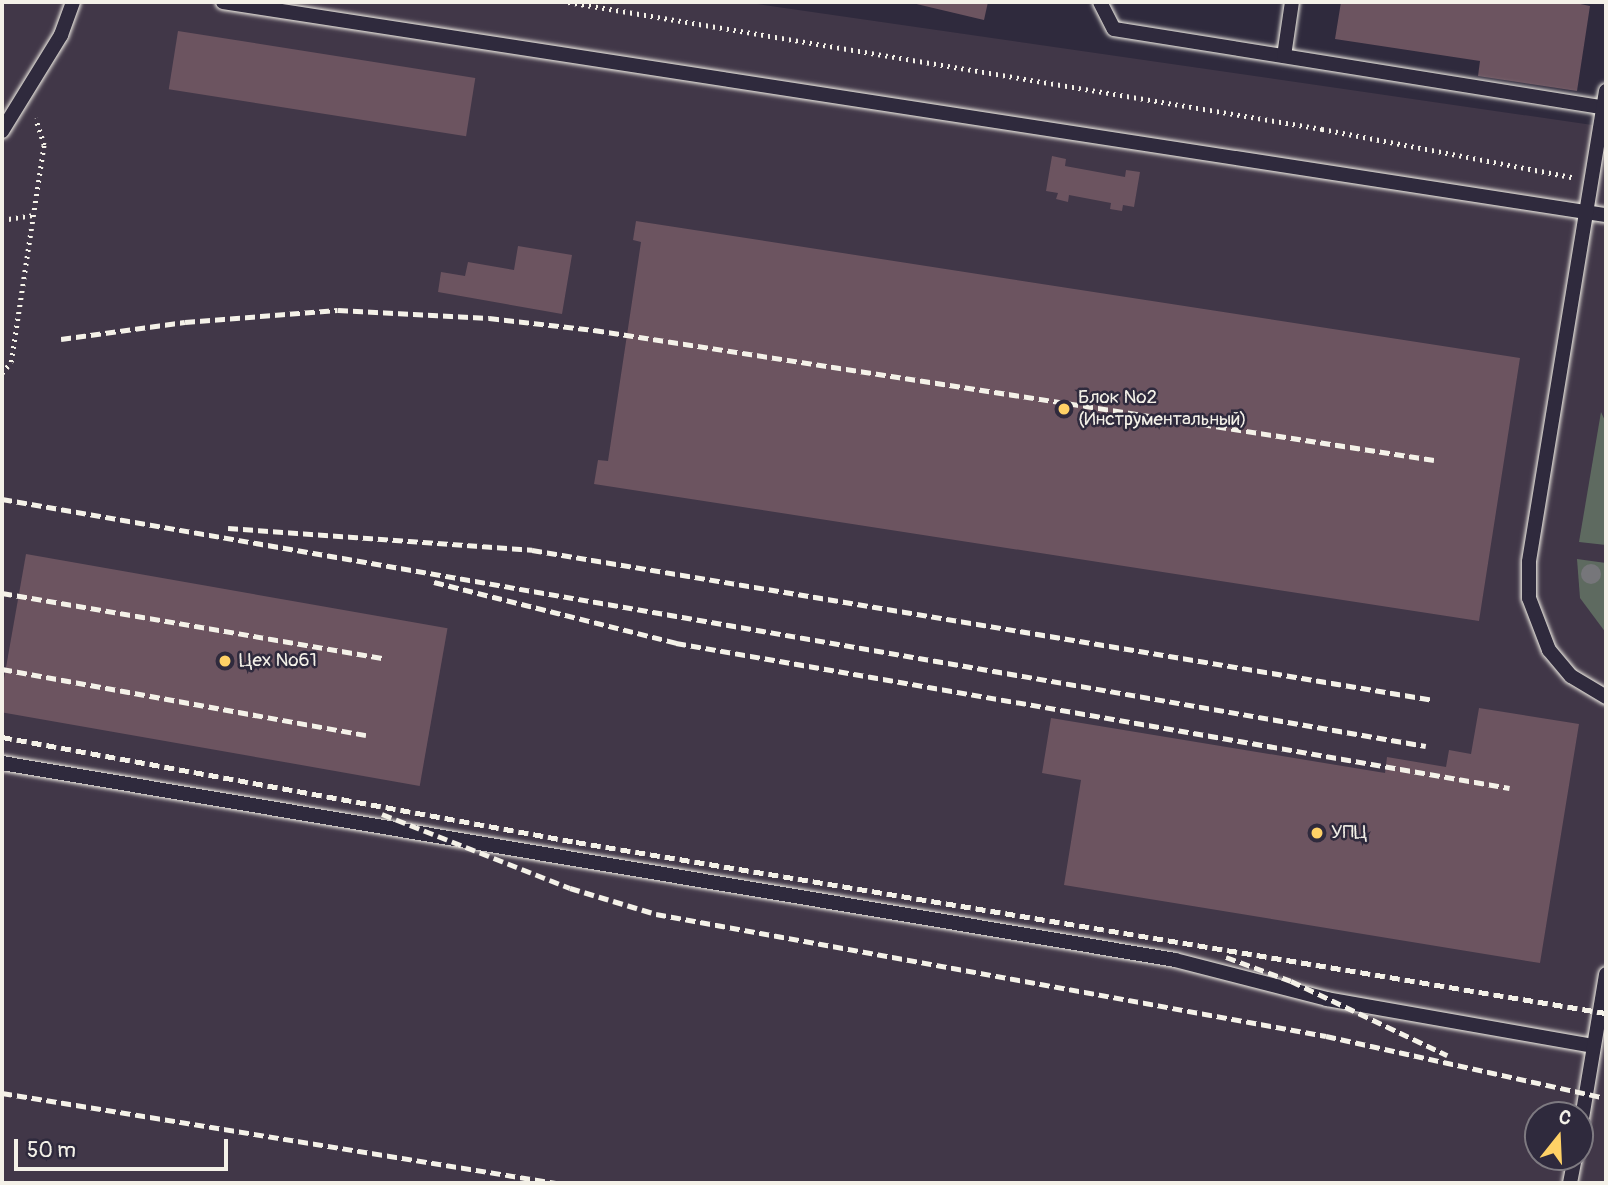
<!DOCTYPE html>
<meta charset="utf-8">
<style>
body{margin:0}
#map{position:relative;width:1608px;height:1185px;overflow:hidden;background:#2f2a3d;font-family:Pangolin,sans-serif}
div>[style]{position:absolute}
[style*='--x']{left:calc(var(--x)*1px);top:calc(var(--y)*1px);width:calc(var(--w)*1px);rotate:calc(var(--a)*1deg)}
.built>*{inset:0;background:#413748}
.green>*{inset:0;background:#5e6a60}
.building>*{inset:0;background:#6c5460;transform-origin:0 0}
.path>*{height:4.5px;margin-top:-2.25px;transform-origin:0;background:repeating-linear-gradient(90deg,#f4f1e8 0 2px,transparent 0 7px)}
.roads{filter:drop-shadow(0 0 2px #f4f1e8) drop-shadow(0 0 2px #f4f1e8)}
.service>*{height:14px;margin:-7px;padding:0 7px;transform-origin:7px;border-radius:7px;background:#2f2a3d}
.rail>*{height:5px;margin-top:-2.5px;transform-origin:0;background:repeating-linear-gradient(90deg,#f4f1e8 0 10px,transparent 0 15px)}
.trees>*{width:20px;height:20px;margin:-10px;border-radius:50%;background:#76767a}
.dots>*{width:19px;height:19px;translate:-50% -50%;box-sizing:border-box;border:4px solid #2f2a3d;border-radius:50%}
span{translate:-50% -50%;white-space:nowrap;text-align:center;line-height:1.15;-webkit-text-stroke:5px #2f2a3d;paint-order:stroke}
.poi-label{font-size:19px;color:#f4f1e8}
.left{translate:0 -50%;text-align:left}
.frame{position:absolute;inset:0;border:4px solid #f4f1e8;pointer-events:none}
.north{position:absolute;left:1524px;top:1101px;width:70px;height:70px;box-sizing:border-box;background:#2f2a3d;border:2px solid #7e7a81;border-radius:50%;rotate:18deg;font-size:19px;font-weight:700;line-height:28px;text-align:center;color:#f4f1e8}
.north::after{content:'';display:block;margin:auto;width:24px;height:32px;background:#ffd166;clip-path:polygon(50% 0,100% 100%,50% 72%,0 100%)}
.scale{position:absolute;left:14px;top:1139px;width:214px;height:32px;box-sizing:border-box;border:4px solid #f4f1e8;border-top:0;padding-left:9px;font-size:21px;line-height:24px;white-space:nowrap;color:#f4f1e8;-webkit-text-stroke:5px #2f2a3d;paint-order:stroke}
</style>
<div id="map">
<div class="built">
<div style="clip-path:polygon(evenodd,2px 2px,743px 2px,1606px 127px,1606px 1183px,2px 1183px,2px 2px,1538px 1115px,1580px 1115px,1580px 1157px,1538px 1157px,1538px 1115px)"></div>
</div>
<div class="green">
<div style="clip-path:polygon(1601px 412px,1606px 423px,1606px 545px,1579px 542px)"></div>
<div style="clip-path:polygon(1577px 559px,1606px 563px,1606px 633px,1580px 598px)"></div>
</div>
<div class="building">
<div style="clip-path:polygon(908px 2px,988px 2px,984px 20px)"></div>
<div style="clip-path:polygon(1341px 2px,1571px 2px,1590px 6px,1577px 91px,1478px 76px,1480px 61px,1335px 39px)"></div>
<div style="left:178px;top:31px;width:301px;height:59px;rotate:9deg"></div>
<div style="clip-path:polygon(1052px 156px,1066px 159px,1065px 166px,1125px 177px,1126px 170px,1140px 172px,1134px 207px,1123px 205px,1122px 211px,1110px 209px,1111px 203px,1069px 195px,1068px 202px,1056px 199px,1058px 193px,1046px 191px)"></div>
<div style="clip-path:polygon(636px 221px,1520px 358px,1479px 621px,594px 484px,598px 460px,608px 461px,641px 242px,633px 240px)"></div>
<div style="clip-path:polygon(518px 246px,572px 255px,562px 314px,438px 292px,441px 272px,465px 276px,468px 262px,514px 270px)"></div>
<div style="left:26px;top:554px;width:428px;height:160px;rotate:10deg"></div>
<div style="clip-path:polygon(1479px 708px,1579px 724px,1540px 963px,1064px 885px,1081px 780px,1042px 773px,1051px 718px,1385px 773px,1387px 757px,1446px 767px,1449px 750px,1471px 754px)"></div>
</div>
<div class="path">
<div style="--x:568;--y:2;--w:765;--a:9.56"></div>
<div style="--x:1322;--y:129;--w:255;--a:10.9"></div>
<div style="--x:2;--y:220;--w:31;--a:-9"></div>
<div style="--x:2;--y:373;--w:14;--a:-51"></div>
<div style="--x:11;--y:362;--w:219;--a:-81.4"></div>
<div style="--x:44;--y:145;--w:28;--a:-108"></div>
</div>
<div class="roads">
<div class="service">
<div style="--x:223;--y:2;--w:1399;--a:8.76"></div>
<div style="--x:1100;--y:2;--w:30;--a:63"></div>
<div style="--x:1114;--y:29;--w:495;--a:9.1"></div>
<div style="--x:1284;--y:56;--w:55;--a:-81.6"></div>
<div style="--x:1606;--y:91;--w:477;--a:99.3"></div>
<div style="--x:1529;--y:562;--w:36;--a:90"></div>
<div style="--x:1529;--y:598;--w:56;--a:69"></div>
<div style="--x:1549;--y:650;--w:34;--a:50"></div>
<div style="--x:1571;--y:676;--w:41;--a:31"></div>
<div style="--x:2;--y:131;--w:113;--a:-58.4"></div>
<div style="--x:61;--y:35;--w:35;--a:-70"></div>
<div style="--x:2;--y:763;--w:1189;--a:9.53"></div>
<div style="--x:1175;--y:960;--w:157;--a:14.4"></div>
<div style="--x:1327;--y:999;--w:270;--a:10"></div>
<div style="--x:1580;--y:1130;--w:158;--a:-80.5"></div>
<div style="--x:1570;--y:1183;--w:26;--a:-79"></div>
</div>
</div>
<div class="rail">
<div style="--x:61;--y:339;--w:125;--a:-7.8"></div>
<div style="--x:185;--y:322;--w:153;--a:-4.5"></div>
<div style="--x:338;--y:310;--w:151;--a:3"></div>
<div style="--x:489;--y:318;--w:106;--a:6.5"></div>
<div style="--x:594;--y:330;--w:850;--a:8.8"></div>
<div style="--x:2;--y:499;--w:1445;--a:9.84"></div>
<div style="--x:228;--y:528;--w:305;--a:4.1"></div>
<div style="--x:532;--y:550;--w:914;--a:9.44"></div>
<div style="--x:434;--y:582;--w:250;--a:14.1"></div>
<div style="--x:676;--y:643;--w:846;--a:9.87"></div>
<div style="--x:2;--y:593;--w:387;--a:9.7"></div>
<div style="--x:2;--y:669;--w:370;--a:10.3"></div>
<div style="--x:2;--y:737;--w:584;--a:10.37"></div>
<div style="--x:576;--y:842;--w:1044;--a:9.43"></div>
<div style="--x:382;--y:814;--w:202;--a:21.5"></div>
<div style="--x:570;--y:888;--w:90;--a:16.8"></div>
<div style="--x:656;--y:914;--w:681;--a:10.32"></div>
<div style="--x:1326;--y:1036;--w:287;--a:12.5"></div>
<div style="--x:1226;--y:957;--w:69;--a:20.3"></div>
<div style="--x:1291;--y:981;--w:173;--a:25.4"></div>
<div style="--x:2;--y:1093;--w:561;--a:9.23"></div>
</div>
<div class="trees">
<div style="left:1591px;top:574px"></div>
</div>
<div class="dots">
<div style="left:1064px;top:409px;background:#ffd166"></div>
<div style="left:225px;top:661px;background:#ffd166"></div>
<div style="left:1317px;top:833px;background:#ffd166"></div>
</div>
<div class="poi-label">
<span class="left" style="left:1078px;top:409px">Блок №2<br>(Инструментальный)</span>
<span class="left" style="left:239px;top:661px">Цех №61</span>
<span class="left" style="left:1331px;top:833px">УПЦ</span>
</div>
<div class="frame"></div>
<div class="north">С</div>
<div class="scale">50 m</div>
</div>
